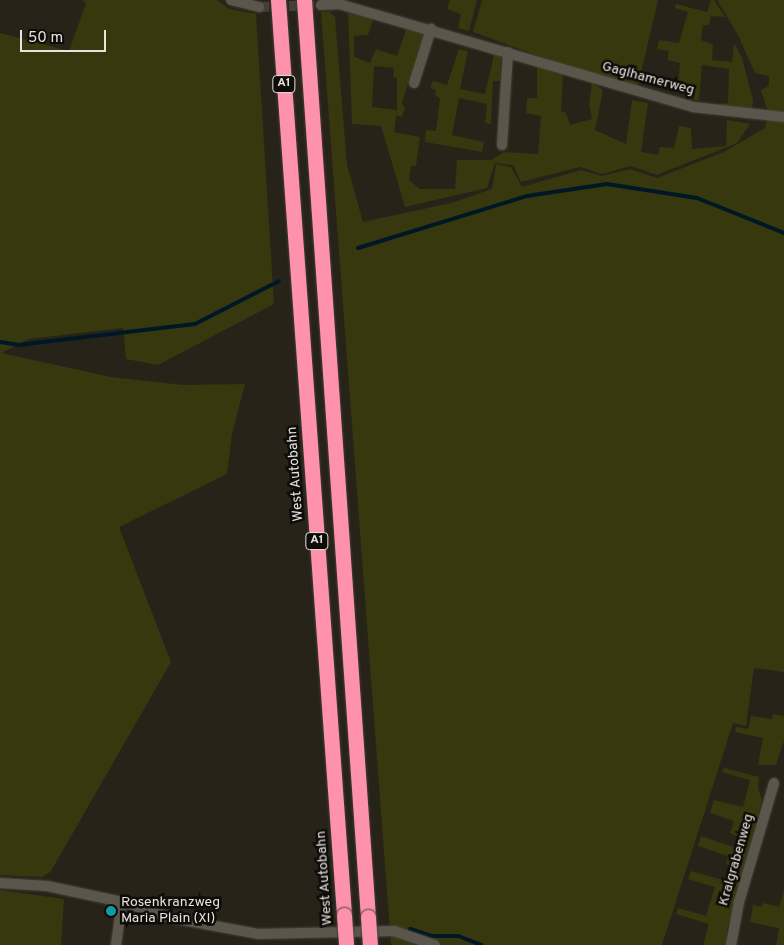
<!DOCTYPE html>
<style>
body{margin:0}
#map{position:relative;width:784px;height:945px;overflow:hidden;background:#272319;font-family:Overpass,sans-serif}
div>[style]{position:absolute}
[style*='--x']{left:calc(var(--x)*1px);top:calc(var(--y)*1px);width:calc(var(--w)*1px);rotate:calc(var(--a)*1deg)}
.green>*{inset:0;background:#37380d}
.stream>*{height:4px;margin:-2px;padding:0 2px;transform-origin:2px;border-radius:2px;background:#001726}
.street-tunnel>*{height:10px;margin-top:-5px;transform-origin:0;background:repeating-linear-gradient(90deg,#444037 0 10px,transparent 0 15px)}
.roads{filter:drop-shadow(0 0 1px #444038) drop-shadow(0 0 1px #444038)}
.street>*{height:10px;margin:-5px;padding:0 5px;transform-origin:5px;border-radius:5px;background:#5b564b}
.highway>*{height:15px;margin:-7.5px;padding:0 7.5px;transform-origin:7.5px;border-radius:7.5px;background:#fe92ad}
.bridges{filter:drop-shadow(0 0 1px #444038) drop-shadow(0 0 1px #444038)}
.highway-bridge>*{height:15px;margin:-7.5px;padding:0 7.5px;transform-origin:7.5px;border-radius:7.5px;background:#fe92ad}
.dots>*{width:14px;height:14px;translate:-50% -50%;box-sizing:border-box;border:2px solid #0e0c08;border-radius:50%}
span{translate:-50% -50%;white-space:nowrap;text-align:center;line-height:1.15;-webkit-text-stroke:5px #0e0c08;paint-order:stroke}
.shield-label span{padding:1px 4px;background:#0e0c08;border:1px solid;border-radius:4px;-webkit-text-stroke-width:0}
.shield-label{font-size:12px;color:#e7e4de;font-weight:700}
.street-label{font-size:14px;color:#e7e4de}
.poi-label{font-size:14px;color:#e7e4de}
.left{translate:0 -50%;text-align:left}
.scale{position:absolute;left:20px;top:30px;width:86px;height:22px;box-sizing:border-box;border:2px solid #e7e4de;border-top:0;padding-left:6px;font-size:15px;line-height:18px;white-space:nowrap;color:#e7e4de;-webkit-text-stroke:4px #0e0c08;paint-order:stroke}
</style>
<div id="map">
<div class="green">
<div style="clip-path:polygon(82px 0,217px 0,229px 9px,256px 14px,274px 304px,158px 365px,126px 359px,123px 328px,29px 339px,1px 353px,111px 377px,183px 385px,245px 384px,232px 434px,227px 474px,119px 527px,171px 662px,51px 871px,42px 877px,0 875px,0 33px,69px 51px,86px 3px)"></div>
<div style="clip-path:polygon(450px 0,477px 0,469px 31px,458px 28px,461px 14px,447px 9px)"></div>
<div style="clip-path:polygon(482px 0,658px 0,638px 86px,574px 69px,473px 32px)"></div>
<div style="clip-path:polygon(711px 0,714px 0,725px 17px,711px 16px,709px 25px,703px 25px,701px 40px,713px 45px,712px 60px,732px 62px,734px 43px,742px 58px,753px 100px,752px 111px,716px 105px,728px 103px,729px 69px,702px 65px,699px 100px,694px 100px,695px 87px,678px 85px,680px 63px,667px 60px,669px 51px,657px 49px,659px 40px,679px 43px,688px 12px,675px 8px,676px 4px,707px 12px)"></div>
<div style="clip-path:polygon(717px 0,784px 0,784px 672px,754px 668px,746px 726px,733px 723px,662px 945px,391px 945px,321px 12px,330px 12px,335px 17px,347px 165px,363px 222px,451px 203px,492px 189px,496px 164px,511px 167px,522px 187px,581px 170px,602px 176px,630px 169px,657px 178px,724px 152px,765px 128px,768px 112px,761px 90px,769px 86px,769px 76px,755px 73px,738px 35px)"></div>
<div style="clip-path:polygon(evenodd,348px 13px,374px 17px,368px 35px,354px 36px,354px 57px,370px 63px,376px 49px,397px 56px,407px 27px,424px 33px,402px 103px,405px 108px,402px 117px,397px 116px,397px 110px,394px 132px,420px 137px,416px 166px,411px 166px,409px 180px,420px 189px,455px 189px,457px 160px,491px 160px,504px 152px,538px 154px,541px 116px,526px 113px,527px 98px,537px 98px,537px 66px,563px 75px,561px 111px,566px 113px,570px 125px,592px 119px,589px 105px,592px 83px,603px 90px,595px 130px,626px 144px,632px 100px,648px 103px,641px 152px,658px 155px,660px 147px,674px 148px,679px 126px,691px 128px,692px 149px,726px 146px,727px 120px,750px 124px,737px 143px,657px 175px,631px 166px,602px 174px,580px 167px,521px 182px,513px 165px,495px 163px,487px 188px,405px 207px,381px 126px,352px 124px,348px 13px,374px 66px,394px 68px,393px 77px,397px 78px,397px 110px,372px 107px,374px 66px)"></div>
<div style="clip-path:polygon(483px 48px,501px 55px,500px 81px,493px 81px,491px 124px,485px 123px,487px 104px,459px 98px,452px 135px,484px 142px,482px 152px,425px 142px,426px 130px,436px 131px,440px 98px,435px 95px,436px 90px,430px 88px,433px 81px,447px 85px,459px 49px,468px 51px,460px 89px,485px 94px,494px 55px,482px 51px)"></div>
<div style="clip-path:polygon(773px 714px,784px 716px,784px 741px,776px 765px,758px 765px,763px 738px,735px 732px,736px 727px,748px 729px,751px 716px,772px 719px)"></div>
<div style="clip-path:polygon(724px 768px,759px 777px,758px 788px,762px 800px,727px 930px,726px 945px,703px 945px,709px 924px,676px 914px,678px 908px,706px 916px,715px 887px,688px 879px,691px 871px,726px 881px,731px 866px,726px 864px,728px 856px,698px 846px,701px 836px,740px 849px,744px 839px,730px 833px,734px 821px,710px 813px,714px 800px,743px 807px,750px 780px,722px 772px)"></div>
<div style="clip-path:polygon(784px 889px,784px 945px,776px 945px,779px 928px,750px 922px,753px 905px,761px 907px,763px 903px,779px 907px)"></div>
<div style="clip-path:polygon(0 890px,64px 899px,61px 945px,0 945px)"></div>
</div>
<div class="stream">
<div style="--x:358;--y:248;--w:177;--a:-17.1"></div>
<div style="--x:527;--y:196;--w:81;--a:-8.5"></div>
<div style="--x:607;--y:184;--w:91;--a:8.8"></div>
<div style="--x:697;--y:198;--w:94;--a:21.9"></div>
<div style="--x:0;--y:342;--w:18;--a:9"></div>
<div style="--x:18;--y:345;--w:178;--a:-6.8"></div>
<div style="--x:195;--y:324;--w:94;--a:-27.1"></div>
<div style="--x:410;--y:929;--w:22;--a:18"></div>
<div style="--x:431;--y:936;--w:27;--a:0"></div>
<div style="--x:458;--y:936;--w:25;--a:21"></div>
</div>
<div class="street-tunnel">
<div style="--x:259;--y:7;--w:62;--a:-1.8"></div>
</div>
<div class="roads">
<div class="street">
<div style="--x:231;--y:0;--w:29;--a:14"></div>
<div style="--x:321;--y:5;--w:18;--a:-3"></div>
<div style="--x:339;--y:4;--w:369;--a:16.2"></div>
<div style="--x:693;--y:107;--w:92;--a:6.3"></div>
<div style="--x:414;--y:83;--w:57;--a:-72.5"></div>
<div style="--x:502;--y:145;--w:93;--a:-86.3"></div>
<div style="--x:0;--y:883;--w:47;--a:3.7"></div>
<div style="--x:47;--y:886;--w:77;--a:12"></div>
<div style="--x:122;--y:902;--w:52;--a:17.7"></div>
<div style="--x:172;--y:918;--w:87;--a:10.5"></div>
<div style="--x:258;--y:934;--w:136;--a:-1.3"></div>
<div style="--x:394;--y:931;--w:43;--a:18.9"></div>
<div style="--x:116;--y:945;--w:43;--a:-82.1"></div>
<div style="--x:731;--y:945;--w:44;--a:-79.5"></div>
<div style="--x:739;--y:902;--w:124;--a:-73.6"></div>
</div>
<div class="highway">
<div style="--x:278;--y:0;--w:917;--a:85.87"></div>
<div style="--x:304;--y:0;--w:919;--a:86.01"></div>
</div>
</div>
<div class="bridges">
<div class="highway-bridge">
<div style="--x:344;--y:915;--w:30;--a:86"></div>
<div style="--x:368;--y:917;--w:28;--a:86"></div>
</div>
</div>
<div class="dots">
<div style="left:111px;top:911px;background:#0f9aa8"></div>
</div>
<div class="shield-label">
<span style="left:284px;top:84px">A1</span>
<span style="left:317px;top:541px">A1</span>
</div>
<div class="street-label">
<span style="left:648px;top:79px;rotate:15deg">Gaglhamerweg</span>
<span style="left:296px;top:474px;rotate:-94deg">West Autobahn</span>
<span style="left:737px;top:860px;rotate:-74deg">Kralgrabenweg</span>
<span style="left:325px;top:878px;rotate:-94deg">West Autobahn</span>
</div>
<div class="poi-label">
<span class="left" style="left:121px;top:911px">Rosenkranzweg<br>Maria Plain (XI)</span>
</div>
<div class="scale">50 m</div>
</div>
